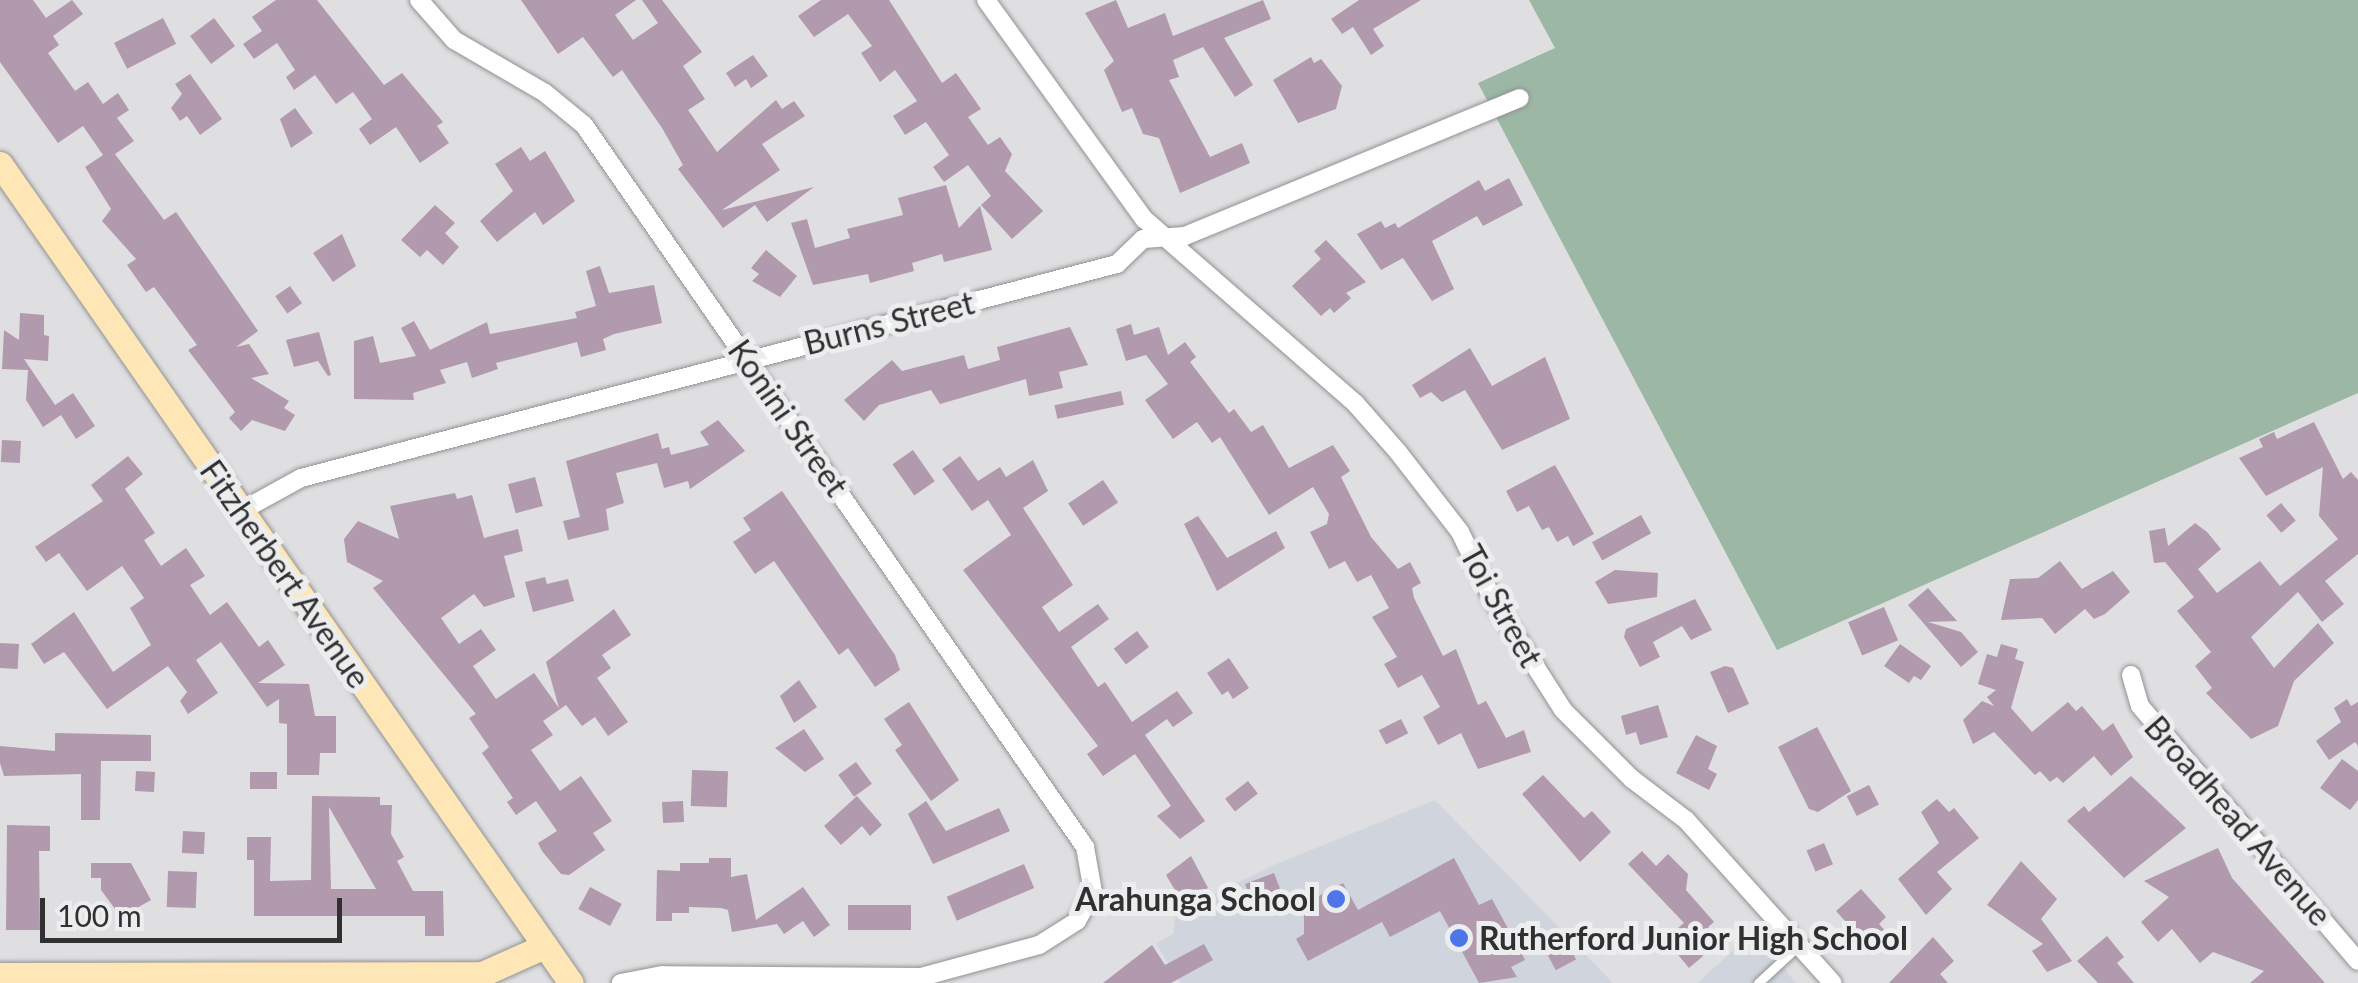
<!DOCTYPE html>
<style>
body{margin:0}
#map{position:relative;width:2358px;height:983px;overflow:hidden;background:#dfdfe1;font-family:Lato,sans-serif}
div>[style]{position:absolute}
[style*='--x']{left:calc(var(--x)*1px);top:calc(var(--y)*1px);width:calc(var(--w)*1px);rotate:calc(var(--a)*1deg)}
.built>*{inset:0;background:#d0d5dd}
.green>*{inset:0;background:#9cb8a5}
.building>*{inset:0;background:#b199ae;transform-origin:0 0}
.roads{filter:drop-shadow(0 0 2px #919293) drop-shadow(0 0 2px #919293)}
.service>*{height:9px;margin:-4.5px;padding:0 4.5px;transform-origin:4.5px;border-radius:4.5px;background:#fff}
.minor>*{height:18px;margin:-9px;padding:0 9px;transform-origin:9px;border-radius:9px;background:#fff}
.secondary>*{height:25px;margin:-12.5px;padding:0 12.5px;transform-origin:12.5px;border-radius:12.5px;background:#fee6b6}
.dots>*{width:28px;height:28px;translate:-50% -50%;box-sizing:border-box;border:5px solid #ecedee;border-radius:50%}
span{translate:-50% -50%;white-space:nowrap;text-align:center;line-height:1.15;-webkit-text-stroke:10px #ecedee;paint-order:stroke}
.street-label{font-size:32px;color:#303031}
.poi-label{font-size:32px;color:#303031;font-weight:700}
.right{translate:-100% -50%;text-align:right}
.left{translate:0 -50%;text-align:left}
.scale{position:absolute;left:40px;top:898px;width:302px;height:45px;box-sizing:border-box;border:5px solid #303031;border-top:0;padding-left:12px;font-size:30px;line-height:35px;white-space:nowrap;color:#303031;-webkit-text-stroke:8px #ecedee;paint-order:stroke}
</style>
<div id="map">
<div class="built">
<div style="clip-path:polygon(1435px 800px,1613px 983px,1181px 983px,1156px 944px,1173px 934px,1176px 913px,1276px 864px)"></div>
<div style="clip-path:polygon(1754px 932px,1796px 983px,1697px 983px)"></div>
</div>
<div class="green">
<div style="clip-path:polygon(1529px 0,2358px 0,2358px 393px,1777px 650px,1478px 83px,1555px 48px)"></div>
</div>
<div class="building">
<div style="clip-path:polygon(0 0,33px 0,46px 18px,72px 0,83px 14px,53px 36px,59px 45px,48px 53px,75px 91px,88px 82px,103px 104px,118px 93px,129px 110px,117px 118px,134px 141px,115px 154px,164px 220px,176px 212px,258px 331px,236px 347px,249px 344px,269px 374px,251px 378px,289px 401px,284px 408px,295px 415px,285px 431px,252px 420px,241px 431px,229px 418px,235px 412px,188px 350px,197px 345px,154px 287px,146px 292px,127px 265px,136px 259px,102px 221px,111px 209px,85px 167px,103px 155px,83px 126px,58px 143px,0 62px)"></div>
<div style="clip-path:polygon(276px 0,317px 0,384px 85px,402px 73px,443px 122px,437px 126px,449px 143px,420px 163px,396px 127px,370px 145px,359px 129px,372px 119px,353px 92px,336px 104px,315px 75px,294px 90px,286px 77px,295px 70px,277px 43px,254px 59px,243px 44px,262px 31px,252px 17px)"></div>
<div style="clip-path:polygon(521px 0,636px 0,615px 15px,633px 40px,658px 23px,642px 0,662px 0,702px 52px,683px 66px,705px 99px,688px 110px,717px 152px,776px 100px,782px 109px,794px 101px,805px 116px,762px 144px,780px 170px,722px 210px,814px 187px,767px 222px,755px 205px,723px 228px,678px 169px,683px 165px,662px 128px,622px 70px,613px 77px,583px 37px,558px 54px)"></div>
<div style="clip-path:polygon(821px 0,889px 0,942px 83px,956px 73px,981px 109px,968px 117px,988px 145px,1000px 137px,1012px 154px,1005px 171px,1043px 211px,1012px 239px,981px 205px,991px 196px,968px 165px,944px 182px,933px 167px,949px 155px,926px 122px,905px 135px,902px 130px,893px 116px,917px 101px,895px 70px,880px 82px,861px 53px,872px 46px,848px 14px,814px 37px,798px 16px)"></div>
<div style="clip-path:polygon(1116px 0,1128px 28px,1165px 13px,1173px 36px,1263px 0,1271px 19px,1224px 38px,1253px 85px,1235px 97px,1203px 47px,1173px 60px,1179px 77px,1169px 80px,1210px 157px,1242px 143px,1250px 163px,1180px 193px,1159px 138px,1143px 134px,1132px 108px,1122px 112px,1104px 70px,1114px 61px,1085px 13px)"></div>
<div style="clip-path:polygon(1359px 0,1421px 0,1373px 29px,1384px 46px,1371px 55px,1353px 27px,1342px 34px,1331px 19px)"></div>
<div style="left:163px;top:18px;width:29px;height:55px;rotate:63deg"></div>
<div style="left:214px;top:18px;width:35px;height:30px;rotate:53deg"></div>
<div style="clip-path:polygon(753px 55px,768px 76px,751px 88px,746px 79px,735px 87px,726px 73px)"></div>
<div style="clip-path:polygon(1311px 57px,1314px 63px,1321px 59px,1342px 86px,1336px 109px,1298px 123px,1273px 80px)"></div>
<div style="clip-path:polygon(190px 74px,222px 119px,200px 135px,187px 116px,180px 121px,171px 108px,182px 94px,175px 84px)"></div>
<div style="clip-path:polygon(295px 108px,313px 133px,291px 148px,280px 119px)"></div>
<div style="clip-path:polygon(521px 147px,530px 161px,545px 151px,575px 201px,543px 225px,535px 212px,497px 242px,480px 221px,513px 191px,495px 164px)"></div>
<div style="clip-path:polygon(1509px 178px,1523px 205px,1483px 226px,1477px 216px,1432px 241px,1454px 289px,1432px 301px,1403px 258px,1381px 270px,1357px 234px,1381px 221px,1385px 228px,1395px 223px,1398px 228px,1479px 180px,1485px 191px)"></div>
<div style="clip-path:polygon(946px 185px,959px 228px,980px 206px,992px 250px,944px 262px,942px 254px,912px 263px,914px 271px,870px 283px,868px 274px,813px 285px,791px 223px,807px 219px,815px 248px,850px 238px,847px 229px,903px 215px,898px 198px)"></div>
<div style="clip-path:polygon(435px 205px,455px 223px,445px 233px,459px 247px,443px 265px,427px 250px,420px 257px,401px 240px)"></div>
<div style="clip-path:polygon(342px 234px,356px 266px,333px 282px,313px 253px)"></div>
<div style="clip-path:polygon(1326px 240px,1366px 282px,1346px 293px,1351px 298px,1334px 313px,1330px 308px,1321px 316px,1292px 286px,1321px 259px,1314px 251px)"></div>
<div style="clip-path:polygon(766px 250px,797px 276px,780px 297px,752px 281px,759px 274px,751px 268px)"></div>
<div style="clip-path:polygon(600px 266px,609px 293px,654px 285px,662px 323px,614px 334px,603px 339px,606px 350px,581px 357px,577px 342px,496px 363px,498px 369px,472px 378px,467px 362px,440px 370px,446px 383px,413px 393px,414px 400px,354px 399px,354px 341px,373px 336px,380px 363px,416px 356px,401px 328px,414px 321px,430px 350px,487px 322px,490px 334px,577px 318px,575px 312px,596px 306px,586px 271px)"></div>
<div style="left:290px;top:286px;width:21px;height:18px;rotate:55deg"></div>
<div style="clip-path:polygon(20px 313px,44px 315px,44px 335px,49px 336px,48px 361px,24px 359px,55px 405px,73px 393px,95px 426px,76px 439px,61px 415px,43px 427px,26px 400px,28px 370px,2px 369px,4px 330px,19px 340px)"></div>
<div style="clip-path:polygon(1131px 324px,1134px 335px,1159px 327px,1168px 355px,1185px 342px,1196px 357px,1190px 362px,1229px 413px,1234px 409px,1251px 432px,1263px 425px,1289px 468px,1333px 445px,1350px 471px,1341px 477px,1371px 537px,1398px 569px,1410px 562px,1421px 583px,1412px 588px,1414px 598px,1443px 656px,1456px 649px,1478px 705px,1486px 701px,1506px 738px,1524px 730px,1531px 752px,1478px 769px,1461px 733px,1438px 745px,1423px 717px,1440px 707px,1422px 675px,1398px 688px,1384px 664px,1397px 657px,1372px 617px,1389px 608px,1371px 575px,1357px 582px,1345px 561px,1329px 569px,1310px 532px,1327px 524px,1329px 514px,1313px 487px,1269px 515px,1220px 437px,1212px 443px,1197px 422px,1173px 439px,1145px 400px,1168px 384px,1146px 355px,1126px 361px,1116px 329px)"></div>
<div style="clip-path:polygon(1070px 327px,1088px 365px,1059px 372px,1063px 388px,1029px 396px,1026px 379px,940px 404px,931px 390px,879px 405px,864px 421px,844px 400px,892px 360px,902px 371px,964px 355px,968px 369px,1000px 360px,997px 347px)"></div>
<div style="clip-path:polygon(319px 332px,331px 375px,328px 376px,318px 361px,294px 367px,286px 340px)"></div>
<div style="clip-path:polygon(1470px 348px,1492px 386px,1545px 357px,1570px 419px,1502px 450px,1465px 390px,1442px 402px,1431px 392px,1420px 398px,1412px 385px)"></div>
<div style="left:1121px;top:391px;width:14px;height:68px;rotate:78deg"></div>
<div style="clip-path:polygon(718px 420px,745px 451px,690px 489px,688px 481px,664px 488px,657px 463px,616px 473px,624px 503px,606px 509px,609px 530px,568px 540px,563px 521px,580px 517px,566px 461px,658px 433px,662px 449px,669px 447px,671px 455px,709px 445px,700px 432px)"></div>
<div style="clip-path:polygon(2314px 422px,2343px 479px,2351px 472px,2358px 480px,2358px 554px,2325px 581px,2344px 604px,2322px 622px,2298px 592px,2251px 637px,2274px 668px,2318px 623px,2334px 643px,2294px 681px,2278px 726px,2251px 739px,2206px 693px,2212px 688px,2195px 666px,2211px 652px,2177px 611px,2194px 597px,2165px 562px,2154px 563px,2149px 531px,2165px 528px,2168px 546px,2195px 523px,2207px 532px,2221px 549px,2198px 569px,2217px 593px,2260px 561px,2280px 586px,2338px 539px,2319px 516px,2323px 467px,2266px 496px,2239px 458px,2263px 447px,2259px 439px,2274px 432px,2277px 439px)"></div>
<div style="left:2px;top:440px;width:19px;height:22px;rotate:3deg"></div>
<div style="left:913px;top:450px;width:38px;height:25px;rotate:55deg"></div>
<div style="clip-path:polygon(128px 456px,143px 474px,125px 489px,155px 533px,144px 540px,161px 566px,186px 548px,205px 576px,190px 585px,210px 615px,227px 602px,259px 647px,268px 640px,285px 665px,258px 683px,309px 684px,315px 716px,336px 716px,336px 753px,320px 753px,319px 775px,287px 775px,287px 724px,279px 723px,279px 699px,267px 707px,221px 642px,196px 660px,218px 693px,188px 714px,180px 701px,187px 692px,168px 666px,107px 709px,64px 652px,44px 664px,31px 644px,74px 612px,113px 672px,151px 645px,130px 608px,144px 598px,122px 566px,87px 591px,59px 553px,46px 562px,35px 547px,103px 501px,91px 485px)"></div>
<div style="clip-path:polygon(960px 456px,978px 481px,1000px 467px,1006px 477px,1033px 460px,1048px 491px,1023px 508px,1073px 585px,1042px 607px,1059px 632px,1098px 604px,1109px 619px,1071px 647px,1098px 687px,1105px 682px,1132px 722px,1177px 691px,1193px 713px,1173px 727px,1167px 719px,1145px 735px,1205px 821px,1180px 839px,1157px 816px,1171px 806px,1135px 754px,1103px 776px,1087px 754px,1098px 746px,963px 570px,1011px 535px,988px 500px,972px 511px,942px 469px)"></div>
<div style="clip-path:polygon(1555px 465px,1594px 534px,1573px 546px,1568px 536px,1557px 542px,1549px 527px,1542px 530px,1529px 506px,1517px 512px,1506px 491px)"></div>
<div style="left:535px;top:477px;width:30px;height:28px;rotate:75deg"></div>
<div style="left:1103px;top:480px;width:27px;height:42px;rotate:56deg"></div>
<div style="clip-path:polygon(782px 491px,895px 655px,900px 670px,875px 687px,848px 648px,839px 655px,774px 561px,755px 574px,733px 542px,751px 530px,743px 518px)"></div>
<div style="clip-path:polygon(455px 493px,457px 499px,472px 495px,484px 538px,518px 529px,523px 551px,504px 556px,515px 597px,484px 607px,474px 594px,441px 618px,459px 644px,481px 629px,496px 650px,473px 666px,496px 699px,534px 673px,559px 708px,546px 662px,614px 609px,631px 635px,602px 655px,611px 668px,597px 678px,628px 722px,608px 736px,595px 717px,582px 726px,566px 705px,543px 721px,553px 735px,531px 750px,560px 791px,581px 776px,612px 821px,593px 833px,605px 850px,569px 875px,561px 874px,542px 851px,538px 843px,557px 831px,536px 801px,516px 815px,507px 802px,513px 798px,482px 753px,489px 747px,469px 718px,476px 714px,373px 588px,383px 581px,347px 562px,344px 539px,358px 521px,399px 539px,390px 506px)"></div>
<div style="left:2281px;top:503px;width:23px;height:19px;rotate:50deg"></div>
<div style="left:1641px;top:515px;width:21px;height:56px;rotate:61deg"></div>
<div style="clip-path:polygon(1198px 516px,1227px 558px,1276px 531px,1285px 548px,1217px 591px,1184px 524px)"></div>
<div style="clip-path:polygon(2060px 561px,2082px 589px,2113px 571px,2130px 592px,2105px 614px,2094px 619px,2085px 609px,2055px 634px,2042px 618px,2001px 620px,2010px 579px,2038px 578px)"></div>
<div style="clip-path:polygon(1615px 570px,1658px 573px,1657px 597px,1608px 604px,1595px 582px)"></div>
<div style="clip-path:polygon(545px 577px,547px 584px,568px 579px,574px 601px,533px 612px,525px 582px)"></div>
<div style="clip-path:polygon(1928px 588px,1957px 621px,1928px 622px,1961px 632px,1978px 652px,1961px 667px,1908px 605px)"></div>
<div style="clip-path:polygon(1695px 599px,1712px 630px,1691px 640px,1682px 626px,1653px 642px,1660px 657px,1640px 667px,1624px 637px,1626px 629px)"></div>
<div style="left:1884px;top:607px;width:36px;height:39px;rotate:67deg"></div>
<div style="left:1137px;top:631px;width:20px;height:29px;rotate:53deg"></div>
<div style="left:0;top:643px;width:19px;height:25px;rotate:3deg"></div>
<div style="clip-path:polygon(1900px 644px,1931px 666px,1921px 680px,1914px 676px,1909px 683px,1884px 666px)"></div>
<div style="clip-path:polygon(2001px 644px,2018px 649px,2015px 659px,2024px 662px,2011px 708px,2032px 732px,2068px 702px,2076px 711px,2082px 706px,2103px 731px,2113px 723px,2133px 757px,2111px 776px,2094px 756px,2063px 783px,2057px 777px,2050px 782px,2040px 771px,2035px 775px,1994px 732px,1973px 744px,1963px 720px,1982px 701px,1994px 706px,1987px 697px,1996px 690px,1978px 684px,1987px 654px,1997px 657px)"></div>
<div style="clip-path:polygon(1229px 658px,1249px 688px,1233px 699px,1228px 691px,1222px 695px,1207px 673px)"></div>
<div style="clip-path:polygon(1725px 666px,1733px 668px,1749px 704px,1728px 713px,1710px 672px)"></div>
<div style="clip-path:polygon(799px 680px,817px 707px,794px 723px,780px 696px)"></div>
<div style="clip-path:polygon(2347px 699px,2351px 706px,2358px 702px,2358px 746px,2355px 742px,2329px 760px,2316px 741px,2341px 722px,2334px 708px)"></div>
<div style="clip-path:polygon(909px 702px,959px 780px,931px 801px,895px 750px,902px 745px,884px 719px)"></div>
<div style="clip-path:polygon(1658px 705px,1668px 737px,1640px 745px,1636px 732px,1626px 735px,1621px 716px)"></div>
<div style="left:1401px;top:719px;width:16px;height:25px;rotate:63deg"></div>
<div style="clip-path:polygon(1817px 727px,1851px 791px,1818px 812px,1809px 809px,1778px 747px)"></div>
<div style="clip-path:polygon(804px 729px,824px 759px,805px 772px,775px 748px)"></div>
<div style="clip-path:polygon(55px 733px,151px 735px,151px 761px,101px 761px,100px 820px,81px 820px,81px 774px,4px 776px,0 763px,0 746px,55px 751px)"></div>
<div style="clip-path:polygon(1696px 735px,1717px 746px,1708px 769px,1717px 774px,1709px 790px,1676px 773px)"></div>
<div style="clip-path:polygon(2342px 759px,2358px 771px,2358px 800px,2350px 810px,2320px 788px)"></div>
<div style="left:856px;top:762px;width:27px;height:22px;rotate:54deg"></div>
<div style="left:692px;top:770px;width:36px;height:36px;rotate:2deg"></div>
<div style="left:136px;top:771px;width:19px;height:20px;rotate:3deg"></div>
<div style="left:250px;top:772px;width:27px;height:17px"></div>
<div style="clip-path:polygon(1543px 775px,1584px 818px,1592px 811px,1611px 832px,1580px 862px,1522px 794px)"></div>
<div style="clip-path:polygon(2131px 776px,2186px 828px,2124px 878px,2067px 821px,2084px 806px,2089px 812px)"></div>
<div style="left:1248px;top:781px;width:16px;height:29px;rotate:52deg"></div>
<div style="left:1869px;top:785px;width:22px;height:25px;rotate:63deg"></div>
<div style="clip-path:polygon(evenodd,312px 796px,380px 797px,380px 805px,392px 805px,391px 834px,404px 857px,397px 861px,413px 891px,443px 891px,444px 936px,425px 936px,425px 916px,254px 916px,254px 860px,247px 860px,247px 837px,271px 837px,270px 881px,311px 880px,312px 796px,329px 807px,376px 889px,331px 889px,329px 807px)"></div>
<div style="clip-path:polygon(857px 796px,882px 825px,870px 836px,862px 826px,841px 845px,824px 826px)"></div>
<div style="clip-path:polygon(1937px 799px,1949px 812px,1954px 808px,1979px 838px,1937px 872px,1952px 889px,1926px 915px,1898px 879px,1939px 843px,1921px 812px)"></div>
<div style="left:683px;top:801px;width:21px;height:21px;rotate:87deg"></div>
<div style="clip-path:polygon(926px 801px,946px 831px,999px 808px,1010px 831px,933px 864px,908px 814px)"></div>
<div style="clip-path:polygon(7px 825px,50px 826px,50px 851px,39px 851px,40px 930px,6px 930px)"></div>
<div style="left:183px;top:831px;width:22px;height:22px;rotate:3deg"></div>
<div style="left:1824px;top:843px;width:23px;height:19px;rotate:67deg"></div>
<div style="clip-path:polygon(2218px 848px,2232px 878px,2325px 983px,2250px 983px,2264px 971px,2213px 952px,2200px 963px,2172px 929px,2158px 942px,2141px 922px,2169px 897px,2144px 881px)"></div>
<div style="clip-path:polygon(1642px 851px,1656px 866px,1668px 854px,1688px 874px,1686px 890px,1714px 922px,1708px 927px,1715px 935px,1697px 949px,1703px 956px,1689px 968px,1665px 939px,1684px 923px,1628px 864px)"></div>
<div style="clip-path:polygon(1191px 856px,1208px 888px,1182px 902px,1166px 875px)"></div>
<div style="clip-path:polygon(709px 858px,731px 858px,731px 877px,747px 874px,756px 920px,803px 887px,830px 925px,814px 937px,803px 921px,784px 934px,777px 924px,732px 932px,728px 910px,721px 908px,689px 907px,689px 913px,672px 913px,672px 921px,656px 921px,657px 870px,680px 871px,680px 863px,709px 863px)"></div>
<div style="clip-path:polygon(1454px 858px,1479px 905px,1492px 899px,1525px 960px,1511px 967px,1517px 977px,1479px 983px,1440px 911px,1390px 937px,1382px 922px,1308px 961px,1296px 939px,1304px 934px,1304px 904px,1343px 883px,1358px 910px)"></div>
<div style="clip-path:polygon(2021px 861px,2057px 899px,2041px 919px,2072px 961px,2047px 972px,2032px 951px,2043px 944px,1987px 905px)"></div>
<div style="clip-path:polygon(91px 863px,131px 863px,151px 900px,121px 917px,101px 890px,101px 878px,91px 878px)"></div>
<div style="left:1024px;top:864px;width:26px;height:84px;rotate:67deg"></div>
<div style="left:168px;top:871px;width:29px;height:36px;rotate:2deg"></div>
<div style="left:1274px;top:873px;width:19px;height:31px;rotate:69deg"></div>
<div style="left:590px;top:887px;width:36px;height:25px;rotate:28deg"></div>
<div style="clip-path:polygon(1861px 889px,1886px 917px,1879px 924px,1887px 933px,1870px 949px,1836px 911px)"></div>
<div style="left:848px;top:905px;width:63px;height:25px"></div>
<div style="left:1562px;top:933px;width:30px;height:23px;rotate:62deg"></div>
<div style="clip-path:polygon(2107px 936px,2124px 957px,2117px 963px,2134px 983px,2098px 983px,2077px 961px)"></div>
<div style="clip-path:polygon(1933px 937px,1954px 961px,1940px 974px,1948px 983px,1889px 983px)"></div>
<div style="clip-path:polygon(1204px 944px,1213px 960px,1171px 983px,1103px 983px,1152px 945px,1165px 965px)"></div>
</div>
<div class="roads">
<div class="service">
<div style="--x:1758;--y:983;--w:56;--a:-42.8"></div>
</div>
<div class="minor">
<div style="--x:419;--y:0;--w:53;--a:48.8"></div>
<div style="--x:454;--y:40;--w:105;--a:30.2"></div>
<div style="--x:545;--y:93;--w:50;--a:39.4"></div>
<div style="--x:584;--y:125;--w:879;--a:55.24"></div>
<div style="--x:1085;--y:847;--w:46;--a:79.9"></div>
<div style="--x:1093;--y:892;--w:33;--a:119"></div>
<div style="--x:1077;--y:921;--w:45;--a:147.7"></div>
<div style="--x:1039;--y:945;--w:122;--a:164.8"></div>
<div style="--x:921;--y:977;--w:259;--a:-179.6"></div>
<div style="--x:662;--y:975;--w:42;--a:169"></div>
<div style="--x:986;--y:0;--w:270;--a:54.2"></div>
<div style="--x:1144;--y:219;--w:280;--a:41.1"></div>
<div style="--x:1355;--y:403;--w:65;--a:48.7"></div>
<div style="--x:1398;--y:452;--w:101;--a:52.2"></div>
<div style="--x:1460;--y:532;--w:76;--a:64.1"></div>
<div style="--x:1493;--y:600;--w:130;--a:57.5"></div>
<div style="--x:1563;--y:710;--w:98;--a:45"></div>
<div style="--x:1632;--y:779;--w:68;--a:37.2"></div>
<div style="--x:1686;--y:820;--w:219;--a:48"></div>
<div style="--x:241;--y:511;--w:68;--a:-28.8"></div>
<div style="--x:301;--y:478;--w:844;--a:-14.7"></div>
<div style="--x:1117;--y:264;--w:36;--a:-44"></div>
<div style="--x:1143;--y:239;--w:42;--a:-4.1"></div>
<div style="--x:1185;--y:236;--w:362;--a:-22.4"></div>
<div style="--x:2131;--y:675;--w:32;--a:74"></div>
<div style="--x:2140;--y:706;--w:335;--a:49.5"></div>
</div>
<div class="secondary">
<div style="--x:0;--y:164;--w:998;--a:55.12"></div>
<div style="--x:0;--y:975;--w:482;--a:-0.1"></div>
<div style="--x:482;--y:974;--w:69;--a:-24"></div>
</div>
</div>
<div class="dots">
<div style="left:1336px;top:899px;background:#4e76e9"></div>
<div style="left:1459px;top:938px;background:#4e76e9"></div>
</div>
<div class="street-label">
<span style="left:889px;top:323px;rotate:-14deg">Burns Street</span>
<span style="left:788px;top:418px;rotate:55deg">Konini Street</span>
<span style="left:285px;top:574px;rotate:55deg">Fitzherbert Avenue</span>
<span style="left:1501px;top:606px;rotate:61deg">Toi Street</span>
<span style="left:2238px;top:821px;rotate:49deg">Broadhead Avenue</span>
</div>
<div class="poi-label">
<span class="right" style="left:1316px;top:899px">Arahunga School</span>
<span class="left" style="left:1479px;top:938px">Rutherford Junior High School</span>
</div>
<div class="scale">100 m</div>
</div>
